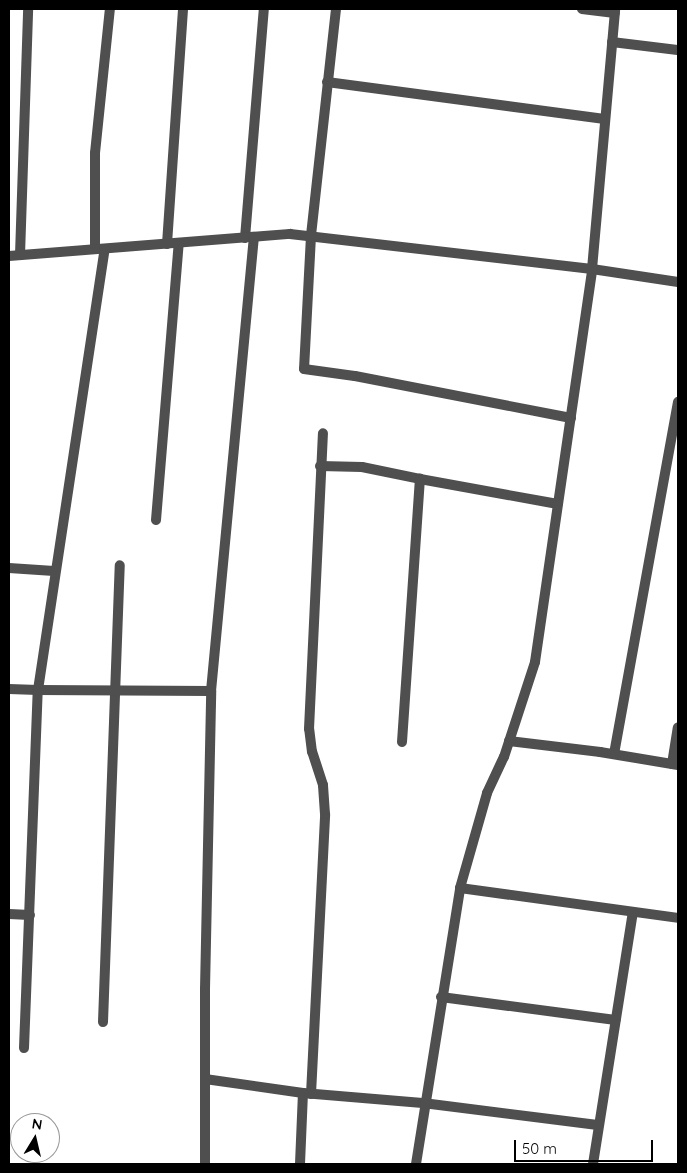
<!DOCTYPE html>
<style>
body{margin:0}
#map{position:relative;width:687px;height:1173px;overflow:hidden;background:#fff;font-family:Quicksand,sans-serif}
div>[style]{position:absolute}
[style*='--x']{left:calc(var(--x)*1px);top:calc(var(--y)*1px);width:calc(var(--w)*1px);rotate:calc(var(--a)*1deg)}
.street>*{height:10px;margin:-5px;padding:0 5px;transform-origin:5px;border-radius:5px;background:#4f4f4f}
span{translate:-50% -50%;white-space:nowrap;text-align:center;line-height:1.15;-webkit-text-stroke:4.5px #fff;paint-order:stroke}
.frame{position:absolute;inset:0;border:10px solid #000;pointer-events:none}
.north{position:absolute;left:10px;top:1113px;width:50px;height:50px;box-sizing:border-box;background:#fff;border:1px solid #999;border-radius:50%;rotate:9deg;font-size:14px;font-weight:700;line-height:20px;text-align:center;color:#000}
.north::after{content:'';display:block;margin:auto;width:18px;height:22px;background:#000;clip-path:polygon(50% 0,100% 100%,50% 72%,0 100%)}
.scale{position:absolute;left:514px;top:1140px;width:139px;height:22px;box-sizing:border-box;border:2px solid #000;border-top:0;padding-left:6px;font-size:15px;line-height:18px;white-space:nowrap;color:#000;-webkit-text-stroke:4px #fff;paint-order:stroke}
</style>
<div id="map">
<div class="street">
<div style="--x:336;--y:9;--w:228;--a:96.3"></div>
<div style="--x:311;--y:236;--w:133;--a:93"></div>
<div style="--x:304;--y:369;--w:51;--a:7.8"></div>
<div style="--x:355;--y:376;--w:220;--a:11"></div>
<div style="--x:582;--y:9;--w:33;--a:7"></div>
<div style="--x:612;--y:42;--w:66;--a:6.9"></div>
<div style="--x:327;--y:82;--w:280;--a:7.6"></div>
<div style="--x:245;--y:238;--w:230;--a:-85.3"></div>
<div style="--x:167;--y:244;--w:236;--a:-86.1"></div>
<div style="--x:95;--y:249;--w:96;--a:-90"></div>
<div style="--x:95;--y:153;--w:145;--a:-84.1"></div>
<div style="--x:20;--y:255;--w:246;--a:-88.1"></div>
<div style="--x:9;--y:256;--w:282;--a:-4.5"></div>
<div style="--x:290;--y:234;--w:304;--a:6.6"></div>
<div style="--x:592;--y:269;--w:87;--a:8.6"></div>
<div style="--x:320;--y:466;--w:42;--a:1.4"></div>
<div style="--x:362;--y:467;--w:59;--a:11.7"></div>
<div style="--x:156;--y:520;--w:278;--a:-85.3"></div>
<div style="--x:9;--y:568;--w:45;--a:3.8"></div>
<div style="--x:9;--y:689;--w:29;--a:2"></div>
<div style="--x:38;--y:690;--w:446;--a:-81.4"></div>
<div style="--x:509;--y:741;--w:92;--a:6.9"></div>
<div style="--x:600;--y:752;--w:79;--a:9.5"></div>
<div style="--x:402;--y:742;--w:264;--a:-86.1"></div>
<div style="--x:420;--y:479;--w:140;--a:10.3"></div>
<div style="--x:614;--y:754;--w:358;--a:-79.7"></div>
<div style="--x:672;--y:764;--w:37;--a:-81"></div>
<div style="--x:460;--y:888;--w:220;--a:7.8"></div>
<div style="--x:9;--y:914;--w:21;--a:3"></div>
<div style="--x:441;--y:997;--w:176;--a:7.5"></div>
<div style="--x:103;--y:1022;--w:457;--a:-87.9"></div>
<div style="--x:24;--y:1048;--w:358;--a:-87.8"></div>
<div style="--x:38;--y:690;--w:173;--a:0.3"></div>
<div style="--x:205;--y:1079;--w:99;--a:8.1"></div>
<div style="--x:303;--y:1093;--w:120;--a:4.8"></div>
<div style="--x:423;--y:1103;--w:176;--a:7.2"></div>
<div style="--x:311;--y:1094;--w:280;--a:-87.1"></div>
<div style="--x:325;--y:814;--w:29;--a:-94"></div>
<div style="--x:323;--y:785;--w:35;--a:-108"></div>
<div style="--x:312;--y:752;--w:23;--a:-97"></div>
<div style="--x:309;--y:729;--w:296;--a:-87.3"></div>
<div style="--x:205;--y:1164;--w:175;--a:-90"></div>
<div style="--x:205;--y:989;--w:298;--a:-88.8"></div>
<div style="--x:211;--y:691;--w:456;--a:-84.6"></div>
<div style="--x:300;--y:1164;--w:71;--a:-87.6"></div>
<div style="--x:416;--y:1164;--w:279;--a:-80.9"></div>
<div style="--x:460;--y:888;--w:99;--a:-74.1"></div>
<div style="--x:487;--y:793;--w:40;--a:-65"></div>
<div style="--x:504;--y:757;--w:100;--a:-71.9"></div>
<div style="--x:535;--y:662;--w:397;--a:-81.7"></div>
<div style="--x:592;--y:269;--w:261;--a:-84.9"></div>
<div style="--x:593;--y:1164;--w:255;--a:-81"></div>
</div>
<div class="frame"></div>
<div class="north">N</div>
<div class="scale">50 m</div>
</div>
